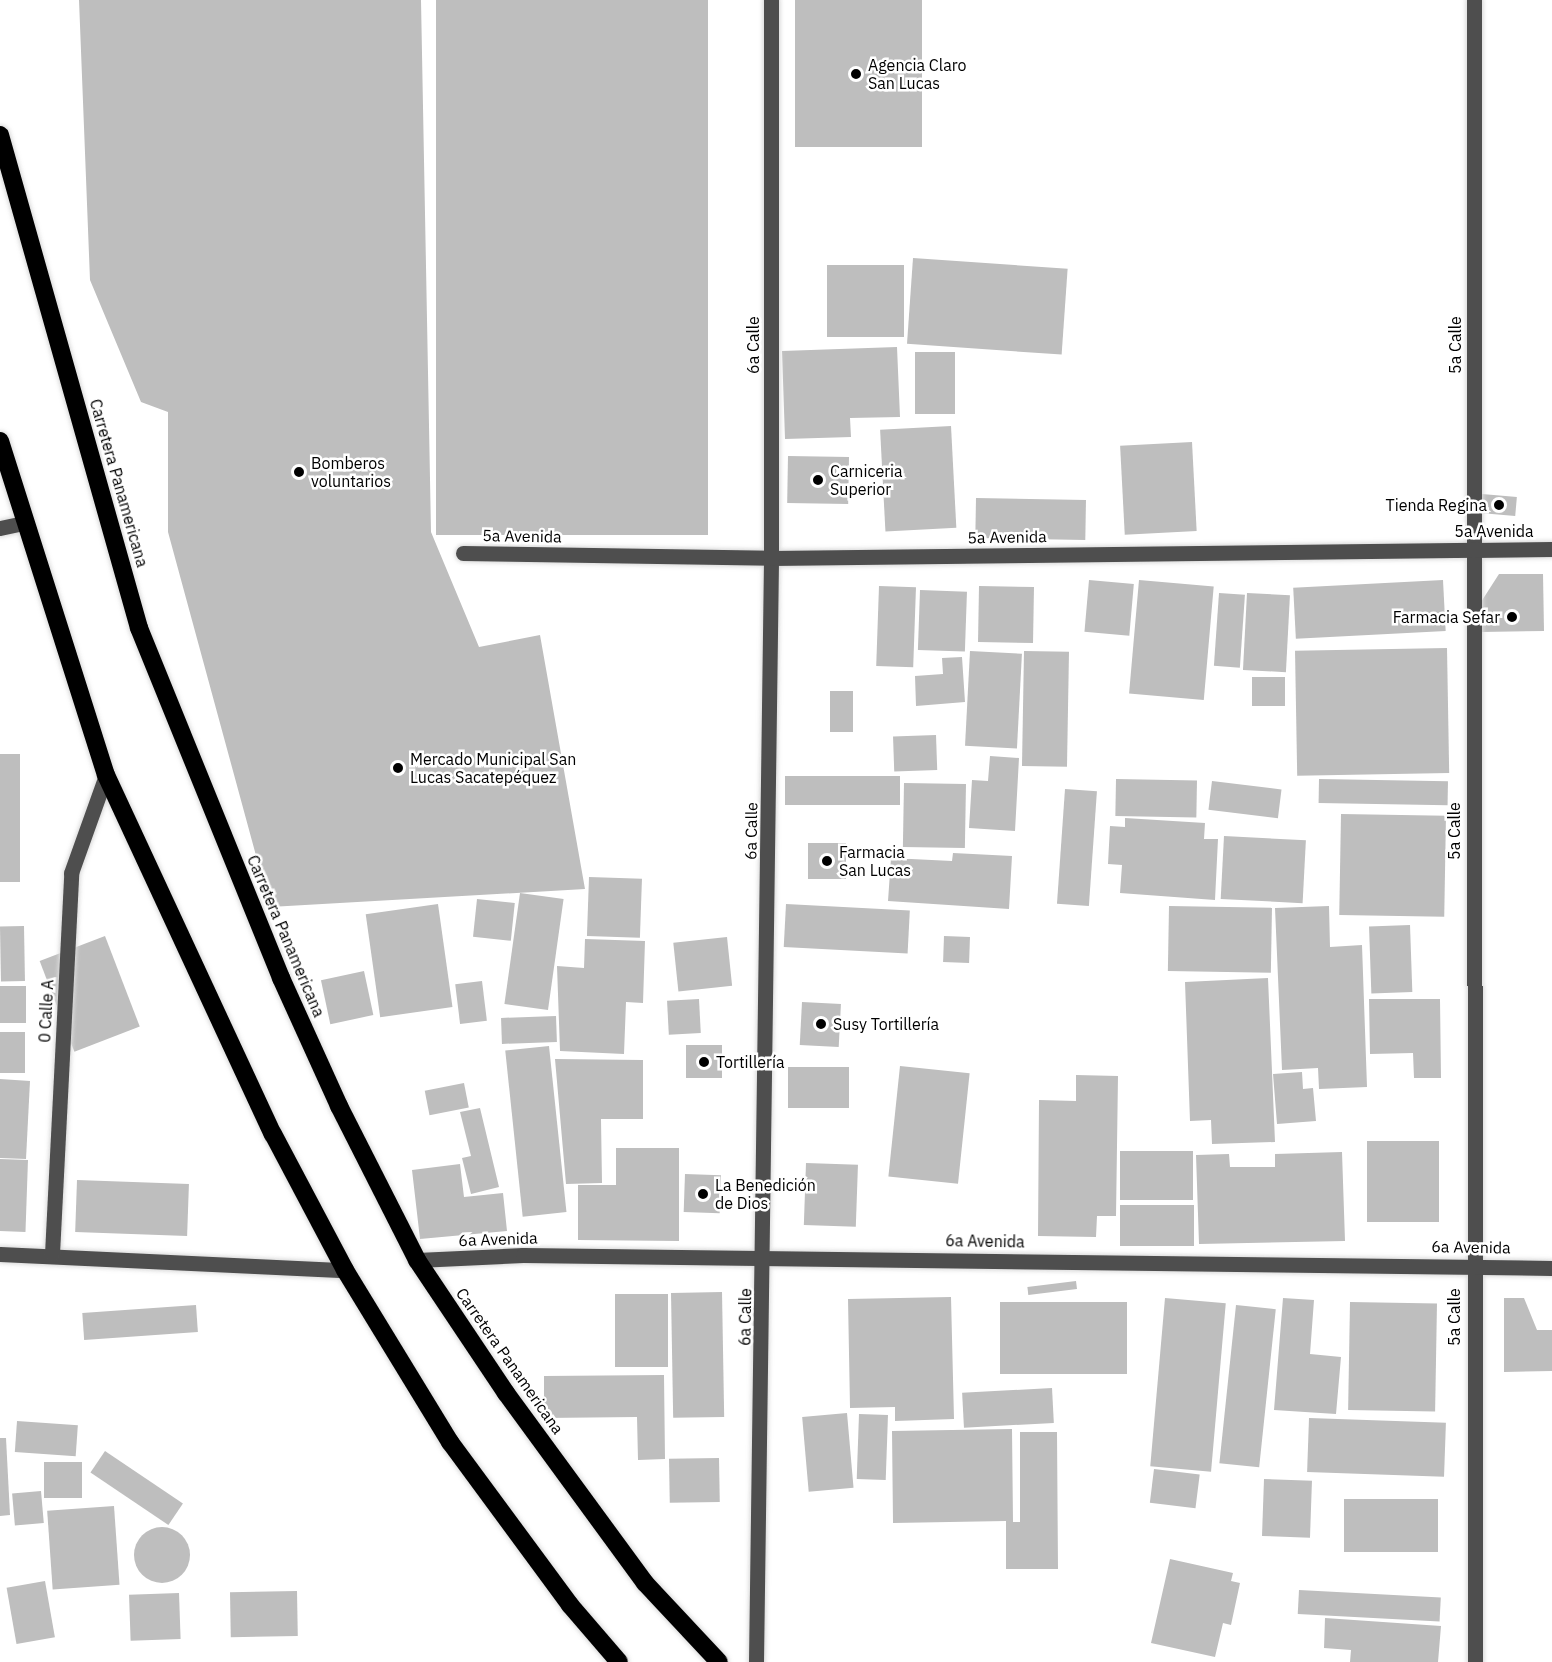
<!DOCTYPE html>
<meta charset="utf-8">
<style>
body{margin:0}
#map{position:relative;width:1552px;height:1662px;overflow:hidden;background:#fff;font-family:"IBM Plex Sans",sans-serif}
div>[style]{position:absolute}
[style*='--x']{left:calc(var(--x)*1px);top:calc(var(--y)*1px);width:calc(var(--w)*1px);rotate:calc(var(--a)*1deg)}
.building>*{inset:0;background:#bebebe;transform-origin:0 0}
.round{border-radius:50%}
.roads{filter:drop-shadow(0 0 2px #dbdbdb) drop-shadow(0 0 2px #dbdbdb)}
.minor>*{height:15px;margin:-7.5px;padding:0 7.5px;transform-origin:7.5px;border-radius:7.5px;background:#4e4e4e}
.highway>*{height:18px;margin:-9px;padding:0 9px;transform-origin:9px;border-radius:9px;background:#000}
.dots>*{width:16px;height:16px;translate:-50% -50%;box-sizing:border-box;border:3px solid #fff;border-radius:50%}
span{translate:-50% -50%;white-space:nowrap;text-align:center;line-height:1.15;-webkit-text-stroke:5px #fff;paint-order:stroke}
.poi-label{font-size:16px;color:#000}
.left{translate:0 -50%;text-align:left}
.right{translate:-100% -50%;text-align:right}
.street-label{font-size:16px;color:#000}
</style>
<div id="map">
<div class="building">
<div style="clip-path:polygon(79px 0,421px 0,431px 532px,479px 647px,540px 635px,585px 889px,270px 907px,168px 532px,168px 412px,141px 402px,90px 280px)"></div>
<div style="left:436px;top:0;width:272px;height:535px"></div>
<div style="left:795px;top:0;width:127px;height:147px"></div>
<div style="left:913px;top:258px;width:155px;height:86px;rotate:4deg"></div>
<div style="left:827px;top:265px;width:77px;height:72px"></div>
<div style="clip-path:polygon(897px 347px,900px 417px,850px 418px,851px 437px,785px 439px,782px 351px)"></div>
<div style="left:915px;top:352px;width:40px;height:62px"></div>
<div style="left:951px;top:426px;width:102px;height:71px;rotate:87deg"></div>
<div style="left:1192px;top:442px;width:89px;height:72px;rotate:87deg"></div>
<div style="left:788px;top:456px;width:61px;height:47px;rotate:1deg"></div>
<div style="left:1482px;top:494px;width:35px;height:19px;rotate:5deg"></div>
<div style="left:976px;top:498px;width:110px;height:40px;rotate:1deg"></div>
<div style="clip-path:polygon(1499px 574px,1543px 574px,1544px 631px,1481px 632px,1481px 602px)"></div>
<div style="left:1089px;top:580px;width:45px;height:52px;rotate:5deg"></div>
<div style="left:1139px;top:580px;width:75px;height:114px;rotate:5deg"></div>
<div style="left:1443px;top:580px;width:51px;height:150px;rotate:87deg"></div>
<div style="left:879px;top:586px;width:37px;height:80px;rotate:2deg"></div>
<div style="left:979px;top:586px;width:55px;height:56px;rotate:1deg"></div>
<div style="left:920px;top:590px;width:47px;height:60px;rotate:2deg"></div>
<div style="left:1219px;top:593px;width:26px;height:73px;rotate:4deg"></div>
<div style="left:1247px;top:593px;width:43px;height:77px;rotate:3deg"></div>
<div style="left:1447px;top:648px;width:125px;height:152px;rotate:89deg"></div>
<div style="left:970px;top:651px;width:52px;height:95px;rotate:3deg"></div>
<div style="left:1024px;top:651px;width:45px;height:115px;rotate:1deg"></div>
<div style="clip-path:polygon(962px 657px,965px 702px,916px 706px,915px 676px,943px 674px,942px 658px)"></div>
<div style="left:1285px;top:677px;width:29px;height:33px;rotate:90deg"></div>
<div style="left:830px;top:691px;width:23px;height:41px"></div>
<div style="left:936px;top:735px;width:35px;height:43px;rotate:88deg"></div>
<div style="left:0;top:754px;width:20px;height:128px"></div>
<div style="clip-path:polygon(990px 756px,1019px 758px,1015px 831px,969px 828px,972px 780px,988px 781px)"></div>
<div style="left:785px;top:776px;width:115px;height:29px"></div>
<div style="left:1116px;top:779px;width:81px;height:37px;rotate:1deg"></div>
<div style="left:1319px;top:779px;width:129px;height:24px;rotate:1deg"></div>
<div style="left:1212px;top:781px;width:70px;height:29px;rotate:7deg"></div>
<div style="left:904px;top:783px;width:62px;height:64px;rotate:1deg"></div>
<div style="left:1065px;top:789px;width:32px;height:115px;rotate:4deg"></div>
<div style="left:1341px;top:814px;width:105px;height:101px;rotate:1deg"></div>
<div style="clip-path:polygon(1125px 818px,1205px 823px,1204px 839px,1218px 839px,1215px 900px,1120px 893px,1122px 865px,1108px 864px,1110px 826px,1125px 827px)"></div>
<div style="left:1224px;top:836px;width:82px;height:63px;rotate:3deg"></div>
<div style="left:808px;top:843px;width:38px;height:36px"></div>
<div style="clip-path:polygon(953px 853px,1012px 856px,1009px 909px,888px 901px,891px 858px,952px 861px)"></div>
<div style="left:589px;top:877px;width:53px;height:59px;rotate:2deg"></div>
<div style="left:520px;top:893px;width:44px;height:112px;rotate:8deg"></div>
<div style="left:477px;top:899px;width:38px;height:38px;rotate:6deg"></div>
<div style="left:438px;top:904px;width:104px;height:73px;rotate:82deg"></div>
<div style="left:786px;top:904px;width:124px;height:43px;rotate:3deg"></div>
<div style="left:1169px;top:906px;width:103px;height:65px;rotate:1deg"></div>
<div style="clip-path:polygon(1329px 906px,1330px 947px,1362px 945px,1367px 1087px,1319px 1089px,1318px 1068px,1282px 1070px,1275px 908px)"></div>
<div style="left:1410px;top:925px;width:67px;height:41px;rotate:88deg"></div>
<div style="left:24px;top:926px;width:55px;height:24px;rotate:89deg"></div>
<div style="left:105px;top:936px;width:97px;height:70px;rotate:69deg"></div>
<div style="left:944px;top:936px;width:26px;height:26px;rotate:2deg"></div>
<div style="left:727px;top:937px;width:49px;height:54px;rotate:84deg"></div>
<div style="clip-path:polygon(585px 939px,645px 941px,643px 1003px,626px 1002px,624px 1054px,560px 1051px,557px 966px,584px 968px)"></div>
<div style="left:364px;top:971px;width:45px;height:44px;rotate:78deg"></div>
<div style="clip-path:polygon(1268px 978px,1275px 1142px,1212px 1144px,1211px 1120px,1190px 1121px,1185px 982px)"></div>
<div style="left:482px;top:981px;width:40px;height:27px;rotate:83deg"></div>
<div style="left:0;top:986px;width:26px;height:37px"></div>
<div style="left:699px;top:999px;width:34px;height:32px;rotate:87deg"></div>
<div style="clip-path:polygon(1369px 999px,1440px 999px,1441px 1078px,1414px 1078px,1413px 1053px,1370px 1054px)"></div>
<div style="left:802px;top:1002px;width:39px;height:43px;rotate:3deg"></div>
<div style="left:556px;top:1016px;width:26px;height:55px;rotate:88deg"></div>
<div style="left:0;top:1032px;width:25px;height:41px"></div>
<div style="left:686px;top:1045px;width:36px;height:33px"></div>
<div style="left:549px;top:1046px;width:167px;height:44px;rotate:84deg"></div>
<div style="clip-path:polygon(555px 1059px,643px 1060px,643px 1119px,601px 1119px,602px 1183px,566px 1184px)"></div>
<div style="left:900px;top:1066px;width:70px;height:111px;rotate:6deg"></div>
<div style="left:788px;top:1067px;width:61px;height:41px"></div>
<div style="clip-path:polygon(1302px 1072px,1303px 1089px,1313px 1088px,1316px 1121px,1277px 1124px,1273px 1074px)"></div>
<div style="clip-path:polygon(1076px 1075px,1118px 1076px,1116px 1216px,1097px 1216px,1096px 1237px,1038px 1236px,1039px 1100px,1076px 1101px)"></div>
<div style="clip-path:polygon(0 1079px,30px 1081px,26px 1159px,0 1158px)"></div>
<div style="left:464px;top:1083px;width:25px;height:40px;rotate:79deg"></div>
<div style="clip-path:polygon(480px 1108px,499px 1187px,471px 1194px,462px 1158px,471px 1156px,460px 1112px)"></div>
<div style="left:1367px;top:1141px;width:72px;height:81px"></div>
<div style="clip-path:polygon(616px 1148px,679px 1148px,679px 1241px,578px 1240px,578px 1185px,616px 1185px)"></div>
<div style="left:1193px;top:1151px;width:49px;height:73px;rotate:90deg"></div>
<div style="clip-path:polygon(1342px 1152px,1345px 1241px,1199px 1244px,1196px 1155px,1229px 1154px,1230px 1167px,1275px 1167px,1275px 1154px)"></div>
<div style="left:0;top:1159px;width:28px;height:72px;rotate:2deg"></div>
<div style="left:806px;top:1163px;width:52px;height:62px;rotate:2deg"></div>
<div style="clip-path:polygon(460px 1164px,464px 1197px,503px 1193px,507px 1231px,420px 1239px,412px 1170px)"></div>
<div style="left:685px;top:1174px;width:36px;height:38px;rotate:2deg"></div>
<div style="left:77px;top:1180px;width:112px;height:52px;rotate:2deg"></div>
<div style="left:1120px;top:1205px;width:74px;height:41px"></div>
<div style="left:1076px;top:1281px;width:8px;height:49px;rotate:83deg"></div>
<div style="left:722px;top:1292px;width:125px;height:51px;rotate:89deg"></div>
<div style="left:615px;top:1294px;width:53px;height:73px"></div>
<div style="clip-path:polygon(951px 1297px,954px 1419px,895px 1421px,895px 1407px,850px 1408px,848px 1299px)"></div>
<div style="left:1165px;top:1298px;width:61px;height:169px;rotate:5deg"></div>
<div style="clip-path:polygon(1283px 1298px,1314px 1300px,1310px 1354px,1341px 1357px,1336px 1414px,1274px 1410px)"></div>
<div style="clip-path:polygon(1504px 1298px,1524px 1298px,1537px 1330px,1552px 1330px,1552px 1371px,1504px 1372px)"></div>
<div style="left:1000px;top:1302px;width:127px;height:72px"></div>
<div style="left:1350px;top:1302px;width:87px;height:108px;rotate:1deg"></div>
<div style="left:196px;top:1305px;width:27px;height:114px;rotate:86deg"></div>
<div style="left:1236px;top:1305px;width:40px;height:159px;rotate:6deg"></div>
<div style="clip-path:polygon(664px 1375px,665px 1459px,638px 1460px,637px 1417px,544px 1418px,544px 1376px)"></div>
<div style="left:1052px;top:1388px;width:35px;height:90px;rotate:87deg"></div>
<div style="left:847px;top:1413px;width:75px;height:45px;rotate:85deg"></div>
<div style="left:859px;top:1414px;width:29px;height:65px;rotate:2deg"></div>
<div style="left:1309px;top:1418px;width:137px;height:54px;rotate:2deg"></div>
<div style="left:17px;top:1421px;width:61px;height:31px;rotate:4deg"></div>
<div style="clip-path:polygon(1012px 1429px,1013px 1522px,1020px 1522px,1020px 1432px,1057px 1432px,1058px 1569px,1006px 1569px,1006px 1521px,893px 1523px,892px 1431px)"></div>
<div style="clip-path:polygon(0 1438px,6px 1438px,10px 1515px,0 1516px)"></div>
<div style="left:105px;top:1451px;width:94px;height:26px;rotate:34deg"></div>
<div style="left:719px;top:1458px;width:44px;height:50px;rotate:89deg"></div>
<div style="left:44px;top:1462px;width:38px;height:36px"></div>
<div style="left:1154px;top:1469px;width:46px;height:34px;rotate:7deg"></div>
<div style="left:1264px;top:1479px;width:48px;height:57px;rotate:2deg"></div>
<div style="left:41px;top:1491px;width:32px;height:29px;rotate:85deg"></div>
<div style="left:1438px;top:1499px;width:53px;height:94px;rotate:90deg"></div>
<div style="left:114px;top:1506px;width:79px;height:67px;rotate:86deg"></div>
<div class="round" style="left:134px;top:1527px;width:56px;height:56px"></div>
<div style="clip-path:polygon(1170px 1559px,1233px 1573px,1231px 1581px,1240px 1583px,1231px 1625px,1223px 1623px,1215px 1657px,1151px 1643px)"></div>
<div style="left:45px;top:1581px;width:57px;height:39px;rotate:80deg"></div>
<div style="left:1299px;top:1590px;width:142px;height:24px;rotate:3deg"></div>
<div style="left:297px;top:1591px;width:45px;height:67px;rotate:89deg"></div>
<div style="left:179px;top:1593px;width:46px;height:50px;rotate:88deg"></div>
<div style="clip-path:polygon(1325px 1618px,1441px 1626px,1438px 1662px,1350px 1662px,1351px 1650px,1324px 1648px)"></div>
</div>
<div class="roads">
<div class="minor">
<div style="--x:1474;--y:0;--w:1662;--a:89.97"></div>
<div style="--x:0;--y:528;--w:24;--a:-12"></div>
<div style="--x:463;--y:553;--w:308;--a:0.9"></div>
<div style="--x:771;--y:558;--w:781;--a:-0.66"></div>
<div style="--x:0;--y:1254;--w:345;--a:2.7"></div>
<div style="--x:52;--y:1254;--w:381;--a:-87.1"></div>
<div style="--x:71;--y:873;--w:104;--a:-70.3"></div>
<div style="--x:417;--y:1260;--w:106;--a:-2.7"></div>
<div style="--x:523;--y:1255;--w:1029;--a:0.72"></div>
<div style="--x:756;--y:1662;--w:1104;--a:-89.22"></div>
<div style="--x:771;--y:558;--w:558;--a:-90"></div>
</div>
<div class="highway">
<div style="--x:0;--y:135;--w:512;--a:74.25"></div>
<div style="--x:139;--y:628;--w:378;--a:67.9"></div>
<div style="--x:281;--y:978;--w:141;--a:65.6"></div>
<div style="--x:339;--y:1106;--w:173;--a:63.1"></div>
<div style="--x:417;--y:1260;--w:160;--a:56.2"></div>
<div style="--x:506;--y:1393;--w:235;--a:53.8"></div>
<div style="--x:645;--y:1583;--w:108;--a:46.9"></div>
<div style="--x:0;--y:441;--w:350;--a:72.4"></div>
<div style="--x:106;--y:775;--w:396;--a:65.1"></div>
<div style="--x:273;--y:1134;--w:154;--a:62.1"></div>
<div style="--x:345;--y:1270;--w:202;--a:58.6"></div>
<div style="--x:450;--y:1442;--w:202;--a:53.6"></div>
<div style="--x:570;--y:1605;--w:75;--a:49.3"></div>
</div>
</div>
<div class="dots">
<div style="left:856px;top:74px;background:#000"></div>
<div style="left:299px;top:472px;background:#000"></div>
<div style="left:818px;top:480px;background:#000"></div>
<div style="left:1499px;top:505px;background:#000"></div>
<div style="left:1512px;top:617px;background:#000"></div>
<div style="left:398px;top:768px;background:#000"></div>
<div style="left:827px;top:861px;background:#000"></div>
<div style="left:821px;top:1024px;background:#000"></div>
<div style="left:704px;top:1062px;background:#000"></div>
<div style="left:703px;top:1194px;background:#000"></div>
</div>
<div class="poi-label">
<span class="left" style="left:868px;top:74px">Agencia Claro<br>San Lucas</span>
<span class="left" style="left:311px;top:472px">Bomberos<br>voluntarios</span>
<span class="left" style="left:830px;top:480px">Carniceria<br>Superior</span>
<span class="right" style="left:1487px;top:505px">Tienda Regina</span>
<span class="right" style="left:1500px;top:617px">Farmacia Sefar</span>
<span class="left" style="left:410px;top:768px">Mercado Municipal San<br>Lucas Sacatepéquez</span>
<span class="left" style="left:839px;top:861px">Farmacia<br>San Lucas</span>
<span class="left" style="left:833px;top:1024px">Susy Tortillería</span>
<span class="left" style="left:716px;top:1062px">Tortillería</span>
<span class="left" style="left:715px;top:1194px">La Benedición<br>de Dios</span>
</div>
<div class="street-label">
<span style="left:753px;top:345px;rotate:-90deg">6a Calle</span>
<span style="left:1455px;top:345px;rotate:-90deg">5a Calle</span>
<span style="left:119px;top:483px;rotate:74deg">Carretera Panamericana</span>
<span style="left:1494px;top:531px">5a Avenida</span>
<span style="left:522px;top:536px;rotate:1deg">5a Avenida</span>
<span style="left:1007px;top:537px;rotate:-1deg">5a Avenida</span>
<span style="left:751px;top:831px;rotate:-89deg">6a Calle</span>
<span style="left:1454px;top:831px;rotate:-90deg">5a Calle</span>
<span style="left:286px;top:936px;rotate:67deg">Carretera Panamericana</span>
<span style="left:46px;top:1011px;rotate:-87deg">0 Calle A</span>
<span style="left:498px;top:1239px;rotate:-2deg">6a Avenida</span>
<span style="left:985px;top:1241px;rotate:1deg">6a Avenida</span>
<span style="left:1471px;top:1247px;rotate:1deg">6a Avenida</span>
<span style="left:745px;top:1317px;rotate:-89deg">6a Calle</span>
<span style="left:1454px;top:1317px;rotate:-90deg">5a Calle</span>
<span style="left:510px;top:1361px;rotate:55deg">Carretera Panamericana</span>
</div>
</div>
